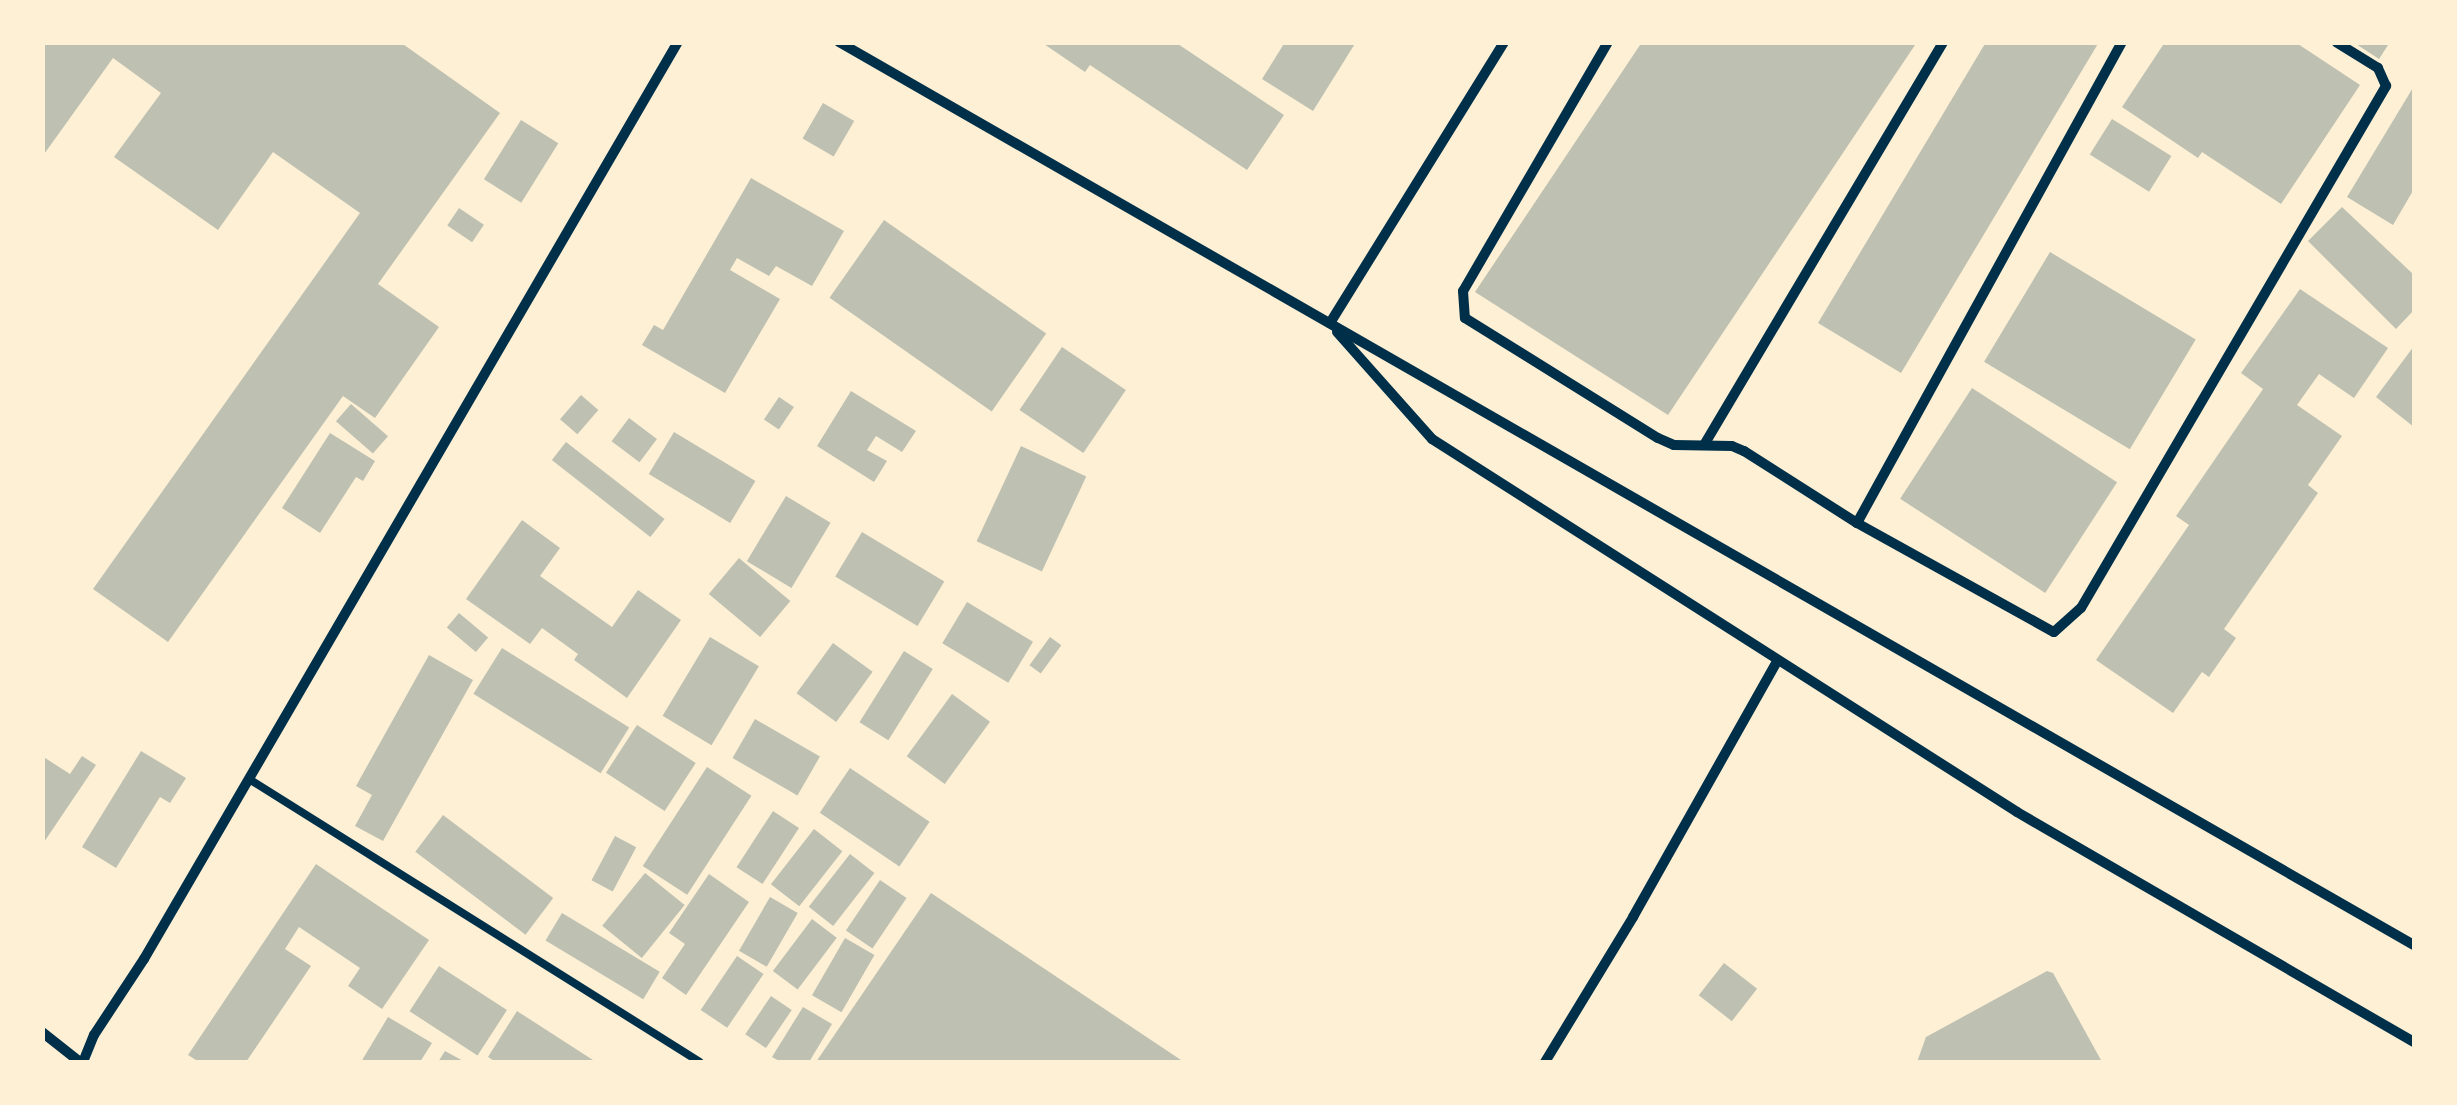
<!DOCTYPE html>
<style>
body{margin:0}
#map{position:relative;width:2457px;height:1105px;overflow:hidden;background:#fdf0d5;font-family:"Golos Text",sans-serif}
div>[style]{position:absolute}
[style*='--x']{left:calc(var(--x)*1px);top:calc(var(--y)*1px);width:calc(var(--w)*1px);rotate:calc(var(--a)*1deg)}
.building>*{inset:0;background:#bec0b2;transform-origin:0 0}
.service>*{height:8px;margin:-4px;padding:0 4px;transform-origin:4px;border-radius:4px;background:#003049}
.minor>*{height:10px;margin:-5px;padding:0 5px;transform-origin:5px;border-radius:5px;background:#003049}
span{translate:-50% -50%;white-space:nowrap;text-align:center;line-height:1.15;-webkit-text-stroke:8px #fdf0d5;paint-order:stroke}
.frame{position:absolute;inset:0;border:45px solid #fdf0d5;pointer-events:none}
</style>
<div id="map">
<div class="building">
<div style="clip-path:polygon(42px 42px,400px 42px,500px 113px,378px 284px,439px 327px,375px 418px,343px 396px,168px 642px,93px 589px,360px 213px,273px 152px,218px 230px,114px 157px,161px 93px,113px 58px,42px 157px)"></div>
<div style="clip-path:polygon(1041px 42px,1175px 42px,1284px 115px,1247px 170px,1090px 65px,1085px 72px)"></div>
<div style="clip-path:polygon(1285px 42px,1356px 42px,1313px 111px,1262px 79px)"></div>
<div style="clip-path:polygon(1642px 42px,1917px 42px,1668px 415px,1475px 292px)"></div>
<div style="clip-path:polygon(1986px 42px,2099px 42px,1901px 373px,1818px 323px)"></div>
<div style="clip-path:polygon(2165px 42px,2295px 42px,2360px 85px,2281px 204px,2202px 152px,2198px 158px,2122px 107px)"></div>
<div style="clip-path:polygon(2353px 42px,2390px 42px,2379px 59px)"></div>
<div style="clip-path:polygon(2414px 86px,2414px 189px,2393px 225px,2347px 197px)"></div>
<div style="left:823px;top:103px;width:36px;height:41px;rotate:30deg"></div>
<div style="left:2112px;top:119px;width:70px;height:42px;rotate:32deg"></div>
<div style="left:521px;top:120px;width:44px;height:70px;rotate:32deg"></div>
<div style="clip-path:polygon(751px 178px,844px 231px,812px 286px,776px 266px,769px 276px,737px 258px,730px 270px,780px 299px,725px 393px,642px 345px,654px 325px,663px 330px)"></div>
<div style="clip-path:polygon(2342px 207px,2414px 275px,2414px 310px,2396px 329px,2308px 241px)"></div>
<div style="left:459px;top:208px;width:30px;height:21px;rotate:34deg"></div>
<div style="left:884px;top:220px;width:198px;height:95px;rotate:35deg"></div>
<div style="left:2050px;top:252px;width:170px;height:128px;rotate:31deg"></div>
<div style="clip-path:polygon(2300px 289px,2388px 348px,2354px 398px,2319px 374px,2297px 405px,2342px 436px,2308px 485px,2318px 493px,2224px 629px,2236px 638px,2209px 677px,2202px 672px,2173px 713px,2096px 660px,2189px 525px,2176px 516px,2263px 389px,2241px 373px)"></div>
<div style="clip-path:polygon(2414px 346px,2414px 427px,2376px 397px)"></div>
<div style="left:1062px;top:347px;width:77px;height:76px;rotate:34deg"></div>
<div style="left:1972px;top:388px;width:173px;height:132px;rotate:33deg"></div>
<div style="clip-path:polygon(851px 391px,916px 431px,902px 452px,876px 436px,867px 450px,887px 461px,874px 482px,817px 446px)"></div>
<div style="left:581px;top:395px;width:23px;height:32px;rotate:41deg"></div>
<div style="left:779px;top:397px;width:18px;height:27px;rotate:34deg"></div>
<div style="left:351px;top:404px;width:49px;height:23px;rotate:41deg"></div>
<div style="left:629px;top:418px;width:35px;height:29px;rotate:37deg"></div>
<div style="left:674px;top:432px;width:95px;height:49px;rotate:31deg"></div>
<div style="clip-path:polygon(330px 433px,375px 461px,363px 481px,356px 477px,320px 533px,282px 508px)"></div>
<div style="left:566px;top:442px;width:125px;height:23px;rotate:38deg"></div>
<div style="left:1021px;top:446px;width:72px;height:105px;rotate:25deg"></div>
<div style="left:786px;top:496px;width:52px;height:76px;rotate:31deg"></div>
<div style="clip-path:polygon(522px 520px,560px 548px,540px 576px,612px 627px,638px 590px,681px 620px,627px 698px,574px 660px,578px 654px,542px 628px,530px 644px,466px 599px)"></div>
<div style="left:862px;top:532px;width:96px;height:52px;rotate:31deg"></div>
<div style="left:739px;top:558px;width:67px;height:47px;rotate:40deg"></div>
<div style="left:967px;top:602px;width:77px;height:48px;rotate:31deg"></div>
<div style="left:459px;top:613px;width:38px;height:19px;rotate:40deg"></div>
<div style="left:710px;top:637px;width:57px;height:92px;rotate:31deg"></div>
<div style="left:1050px;top:637px;width:14px;height:35px;rotate:36deg"></div>
<div style="left:833px;top:643px;width:49px;height:62px;rotate:36deg"></div>
<div style="left:502px;top:648px;width:150px;height:54px;rotate:32deg"></div>
<div style="left:904px;top:651px;width:34px;height:84px;rotate:32deg"></div>
<div style="clip-path:polygon(429px 655px,473px 680px,383px 841px,355px 826px,372px 795px,356px 786px)"></div>
<div style="left:952px;top:694px;width:47px;height:77px;rotate:36deg"></div>
<div style="left:755px;top:719px;width:75px;height:45px;rotate:30deg"></div>
<div style="left:637px;top:725px;width:70px;height:57px;rotate:33deg"></div>
<div style="clip-path:polygon(141px 751px,186px 778px,170px 803px,160px 797px,116px 868px,82px 847px)"></div>
<div style="clip-path:polygon(42px 756px,70px 774px,82px 756px,96px 765px,42px 845px)"></div>
<div style="left:707px;top:767px;width:53px;height:118px;rotate:33deg"></div>
<div style="left:850px;top:768px;width:96px;height:54px;rotate:34deg"></div>
<div style="left:773px;top:811px;width:31px;height:67px;rotate:33deg"></div>
<div style="left:443px;top:815px;width:138px;height:46px;rotate:37deg"></div>
<div style="left:814px;top:829px;width:36px;height:70px;rotate:38deg"></div>
<div style="left:615px;top:836px;width:24px;height:50px;rotate:28deg"></div>
<div style="left:850px;top:854px;width:31px;height:67px;rotate:38deg"></div>
<div style="clip-path:polygon(316px 864px,429px 940px,382px 1009px,348px 986px,360px 968px,299px 927px,285px 949px,311px 966px,246px 1062px,199px 1062px,188px 1055px)"></div>
<div style="left:645px;top:873px;width:51px;height:68px;rotate:39deg"></div>
<div style="clip-path:polygon(709px 874px,749px 902px,686px 995px,662px 978px,685px 944px,669px 933px)"></div>
<div style="left:880px;top:880px;width:32px;height:61px;rotate:34deg"></div>
<div style="clip-path:polygon(931px 893px,1184px 1062px,816px 1062px)"></div>
<div style="left:770px;top:897px;width:32px;height:62px;rotate:30deg"></div>
<div style="left:562px;top:913px;width:114px;height:32px;rotate:31deg"></div>
<div style="left:812px;top:919px;width:31px;height:65px;rotate:37deg"></div>
<div style="left:845px;top:938px;width:34px;height:66px;rotate:30deg"></div>
<div style="left:737px;top:956px;width:32px;height:65px;rotate:34deg"></div>
<div style="left:1724px;top:963px;width:42px;height:41px;rotate:38deg"></div>
<div style="left:439px;top:966px;width:81px;height:54px;rotate:33deg"></div>
<div style="clip-path:polygon(2047px 971px,2053px 973px,2102px 1062px,1917px 1062px,1926px 1037px)"></div>
<div style="left:771px;top:996px;width:25px;height:46px;rotate:34deg"></div>
<div style="clip-path:polygon(803px 1007px,832px 1024px,809px 1062px,781px 1062px,772px 1057px)"></div>
<div style="clip-path:polygon(517px 1011px,596px 1062px,496px 1062px,488px 1057px)"></div>
<div style="clip-path:polygon(388px 1017px,432px 1043px,420px 1062px,361px 1062px)"></div>
<div style="clip-path:polygon(445px 1051px,465px 1062px,438px 1062px)"></div>
</div>
<div class="service">
<div style="--x:249;--y:779;--w:532;--a:32.11"></div>
</div>
<div class="minor">
<div style="--x:839;--y:42;--w:1815;--a:29.83"></div>
<div style="--x:1608;--y:42;--w:288;--a:120.2"></div>
<div style="--x:1463;--y:291;--w:27;--a:86"></div>
<div style="--x:1465;--y:318;--w:227;--a:31.9"></div>
<div style="--x:1658;--y:438;--w:17;--a:24"></div>
<div style="--x:1674;--y:445;--w:58;--a:1"></div>
<div style="--x:1732;--y:446;--w:13;--a:23"></div>
<div style="--x:1744;--y:451;--w:134;--a:32.5"></div>
<div style="--x:1857;--y:523;--w:225;--a:29"></div>
<div style="--x:2054;--y:632;--w:36;--a:-42"></div>
<div style="--x:2081;--y:608;--w:605;--a:-59.7"></div>
<div style="--x:2386;--y:86;--w:20;--a:-114"></div>
<div style="--x:2378;--y:68;--w:49;--a:-148.2"></div>
<div style="--x:1330;--y:323;--w:331;--a:-58.2"></div>
<div style="--x:1337;--y:332;--w:143;--a:48.4"></div>
<div style="--x:1432;--y:439;--w:694;--a:32.52"></div>
<div style="--x:2017;--y:812;--w:459;--a:30.1"></div>
<div style="--x:1704;--y:445;--w:469;--a:-59.3"></div>
<div style="--x:1857;--y:523;--w:549;--a:-61.15"></div>
<div style="--x:42;--y:1032;--w:48;--a:38.3"></div>
<div style="--x:83;--y:1062;--w:29;--a:-68"></div>
<div style="--x:94;--y:1035;--w:91;--a:-56.7"></div>
<div style="--x:144;--y:959;--w:1061;--a:-59.79"></div>
<div style="--x:1545;--y:1062;--w:170;--a:-58.7"></div>
<div style="--x:1633;--y:917;--w:295;--a:-60.6"></div>
</div>
<div class="frame"></div>
</div>
